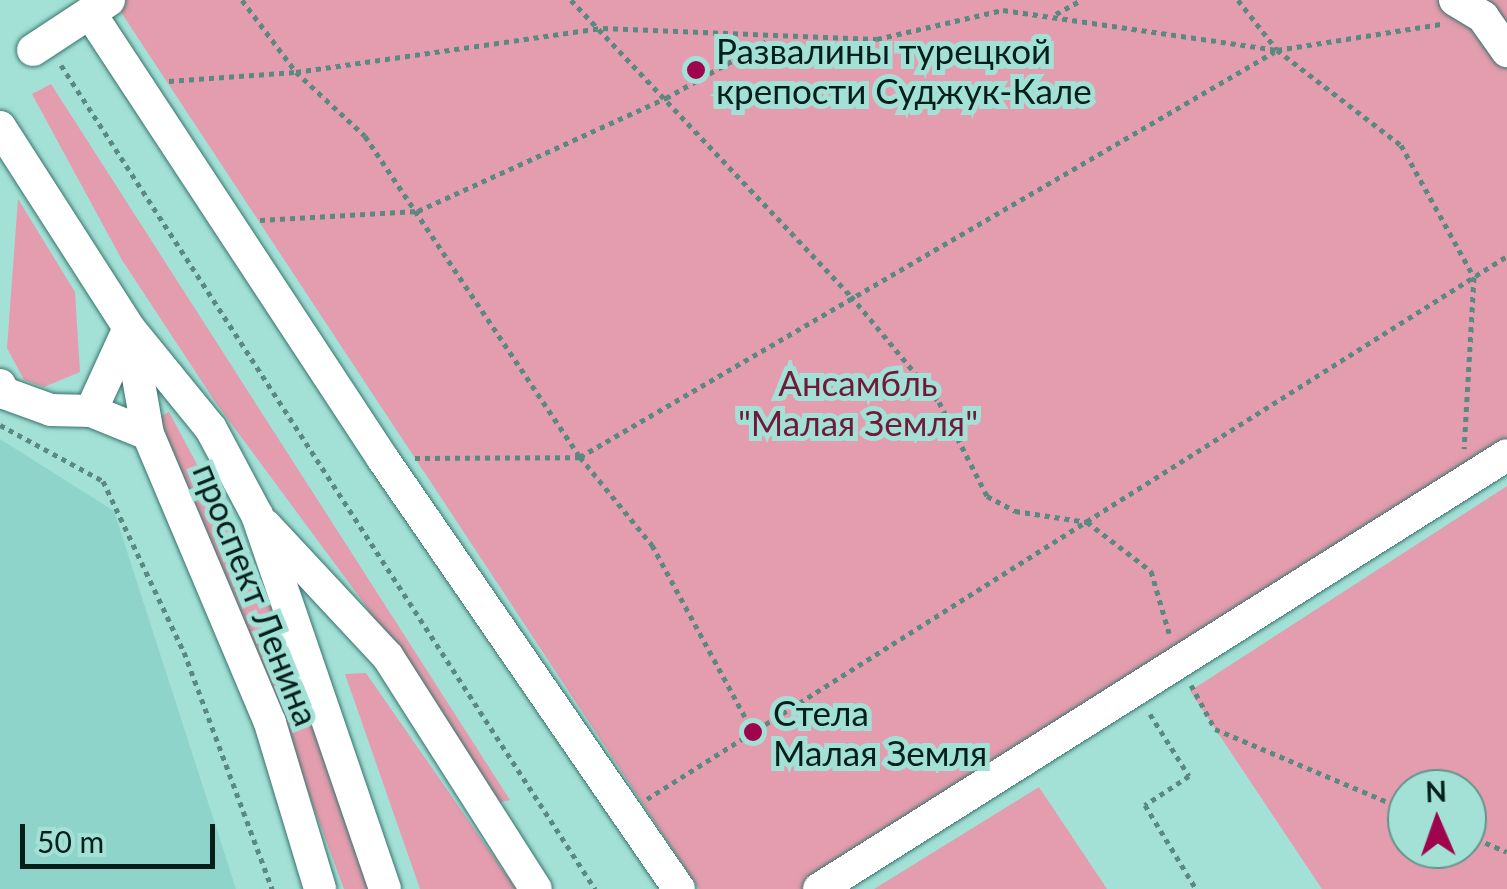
<!DOCTYPE html>
<meta charset="utf-8">
<style>
body{margin:0}
#map{position:relative;width:1507px;height:889px;overflow:hidden;background:#a3e1d7;font-family:Lato,sans-serif}
div>[style]{position:absolute}
[style*='--x']{left:calc(var(--x)*1px);top:calc(var(--y)*1px);width:calc(var(--w)*1px);rotate:calc(var(--a)*1deg)}
.built>*{inset:0;background:#8ed4ca}
.green>*{inset:0;background:#e39dae}
.path>*{height:5px;margin-top:-2.5px;transform-origin:0;background:repeating-linear-gradient(90deg,#5b8881 0 5px,transparent 0 10px)}
.roads{filter:drop-shadow(0 0 2px #38736b) drop-shadow(0 0 2px #38736b)}
.minor>*{height:32px;margin:-16px;padding:0 16px;transform-origin:16px;border-radius:16px;background:#fff}
.dots>*{width:28px;height:28px;translate:-50% -50%;box-sizing:border-box;border:5px solid #a3e1d7;border-radius:50%}
span{translate:-50% -50%;white-space:nowrap;text-align:center;line-height:1.15;-webkit-text-stroke:10px #a3e1d7;paint-order:stroke}
.poi-label{font-size:35px;color:#051f1b}
.left{translate:0 -50%;text-align:left}
.park-label{font-size:35px;color:#701a39}
.street-label{font-size:35px;color:#051f1b}
.north{position:absolute;left:1387px;top:769px;width:100px;height:100px;box-sizing:border-box;background:#a3e1d7;border:2px solid #64938c;border-radius:50%;rotate:358deg;font-size:28px;font-weight:700;line-height:40px;text-align:center;color:#051f1b}
.north::after{content:'';display:block;margin:auto;width:35px;height:45px;background:#9f054c;clip-path:polygon(50% 0,100% 100%,50% 72%,0 100%)}
.scale{position:absolute;left:20px;top:824px;width:195px;height:45px;box-sizing:border-box;border:5px solid #051f1b;border-top:0;padding-left:12px;font-size:30px;line-height:35px;white-space:nowrap;color:#051f1b;-webkit-text-stroke:8px #a3e1d7;paint-order:stroke}
</style>
<div id="map">
<div class="built">
<div style="clip-path:polygon(0 439px,114px 511px,236px 889px,0 889px)"></div>
</div>
<div class="green">
<div style="clip-path:polygon(113px 0,1507px 0,1507px 457px,845px 889px,699px 889px)"></div>
<div style="clip-path:polygon(51px 84px,510px 800px,496px 803px,361px 599px,216px 403px,122px 260px,32px 94px)"></div>
<div style="clip-path:polygon(18px 199px,75px 292px,80px 372px,44px 387px,24px 380px,7px 348px)"></div>
<div style="clip-path:polygon(169px 412px,271px 603px,376px 889px,344px 889px,237px 601px,155px 419px)"></div>
<div style="clip-path:polygon(evenodd,1507px 486px,1507px 889px,1322px 889px,1190px 691px,1507px 486px,1407px 789px,1467px 789px,1467px 849px,1407px 849px,1407px 789px)"></div>
<div style="clip-path:polygon(366px 673px,516px 889px,420px 889px,345px 674px)"></div>
<div style="clip-path:polygon(1039px 787px,1107px 889px,874px 889px)"></div>
</div>
<div class="path">
<div style="--x:242;--y:0;--w:90;--a:53.1"></div>
<div style="--x:296;--y:72;--w:94;--a:42.8"></div>
<div style="--x:365;--y:136;--w:386;--a:56.2"></div>
<div style="--x:580;--y:457;--w:114;--a:50.7"></div>
<div style="--x:652;--y:545;--w:213;--a:61.6"></div>
<div style="--x:571;--y:0;--w:407;--a:46.6"></div>
<div style="--x:851;--y:296;--w:138;--a:50.3"></div>
<div style="--x:939;--y:402;--w:106;--a:62.9"></div>
<div style="--x:987;--y:496;--w:32;--a:28"></div>
<div style="--x:1015;--y:511;--w:73;--a:8.7"></div>
<div style="--x:1087;--y:522;--w:81;--a:37.4"></div>
<div style="--x:1151;--y:571;--w:65;--a:73.8"></div>
<div style="--x:1238;--y:0;--w:63;--a:52"></div>
<div style="--x:1277;--y:50;--w:156;--a:37.5"></div>
<div style="--x:1401;--y:145;--w:151;--a:61.1"></div>
<div style="--x:1474;--y:277;--w:172;--a:93.3"></div>
<div style="--x:1056;--y:14;--w:29;--a:-29"></div>
<div style="--x:61;--y:65;--w:982;--a:57.05"></div>
<div style="--x:169;--y:81;--w:127;--a:-4.1"></div>
<div style="--x:296;--y:72;--w:310;--a:-8.2"></div>
<div style="--x:603;--y:28;--w:274;--a:2.3"></div>
<div style="--x:877;--y:39;--w:129;--a:-13"></div>
<div style="--x:1003;--y:10;--w:277;--a:8.3"></div>
<div style="--x:1277;--y:50;--w:166;--a:-9"></div>
<div style="--x:260;--y:220;--w:158;--a:-3.3"></div>
<div style="--x:418;--y:211;--w:273;--a:-24.5"></div>
<div style="--x:666;--y:98;--w:118;--a:-29.4"></div>
<div style="--x:0;--y:425;--w:117;--a:28.5"></div>
<div style="--x:103;--y:481;--w:189;--a:64.7"></div>
<div style="--x:184;--y:652;--w:253;--a:69.6"></div>
<div style="--x:415;--y:458;--w:165;--a:-0.3"></div>
<div style="--x:580;--y:457;--w:804;--a:-30.27"></div>
<div style="--x:1191;--y:685;--w:50;--a:61.4"></div>
<div style="--x:1215;--y:729;--w:208;--a:22.9"></div>
<div style="--x:1150;--y:714;--w:73;--a:57.8"></div>
<div style="--x:1189;--y:776;--w:53;--a:146.6"></div>
<div style="--x:1145;--y:805;--w:98;--a:58.7"></div>
<div style="--x:647;--y:799;--w:1017;--a:-32.27"></div>
<div style="--x:1467;--y:835;--w:43;--a:23"></div>
</div>
<div class="roads">
<div class="minor">
<div style="--x:1455;--y:0;--w:33;--a:31"></div>
<div style="--x:1483;--y:17;--w:42;--a:54.8"></div>
<div style="--x:90;--y:13;--w:534;--a:56.7"></div>
<div style="--x:383;--y:459;--w:522;--a:55.46"></div>
<div style="--x:33;--y:50;--w:91;--a:-33.3"></div>
<div style="--x:0;--y:127;--w:239;--a:57.3"></div>
<div style="--x:129;--y:328;--w:130;--a:50.9"></div>
<div style="--x:211;--y:429;--w:98;--a:61.9"></div>
<div style="--x:257;--y:515;--w:395;--a:71.1"></div>
<div style="--x:130;--y:332;--w:104;--a:80"></div>
<div style="--x:148;--y:434;--w:314;--a:67.1"></div>
<div style="--x:270;--y:723;--w:173;--a:73.2"></div>
<div style="--x:0;--y:385;--w:9;--a:63"></div>
<div style="--x:4;--y:393;--w:50;--a:19.9"></div>
<div style="--x:51;--y:410;--w:40;--a:1.4"></div>
<div style="--x:91;--y:411;--w:61;--a:22"></div>
<div style="--x:91;--y:411;--w:91;--a:-65.4"></div>
<div style="--x:265;--y:525;--w:180;--a:47"></div>
<div style="--x:388;--y:657;--w:275;--a:57.5"></div>
<div style="--x:819;--y:889;--w:813;--a:-32.24"></div>
</div>
</div>
<div class="dots">
<div style="left:696px;top:70px;background:#9f054c"></div>
<div style="left:753px;top:732px;background:#9f054c"></div>
</div>
<div class="poi-label">
<span class="left" style="left:716px;top:70px">Развалины турецкой<br>крепости Суджук-Кале</span>
<span class="left" style="left:773px;top:732px">Стела<br>Малая Земля</span>
</div>
<div class="park-label">
<span style="left:858px;top:402px">Ансамбль<br>"Малая Земля"</span>
</div>
<div class="street-label">
<span style="left:257px;top:594px;rotate:68deg">проспект Ленина</span>
</div>
<div class="north">N</div>
<div class="scale">50 m</div>
</div>
